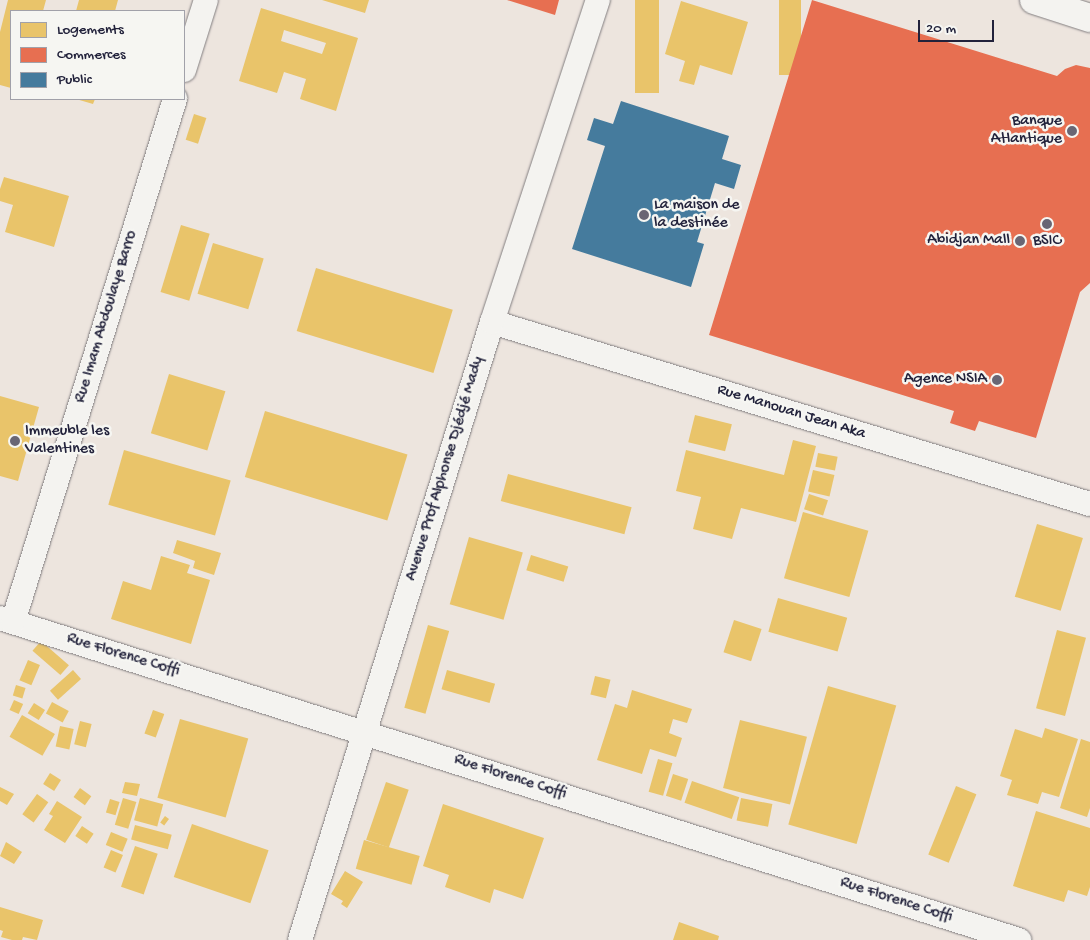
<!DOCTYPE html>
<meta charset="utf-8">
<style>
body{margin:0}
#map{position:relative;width:1090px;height:940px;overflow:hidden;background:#ede5de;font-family:"Gochi Hand",sans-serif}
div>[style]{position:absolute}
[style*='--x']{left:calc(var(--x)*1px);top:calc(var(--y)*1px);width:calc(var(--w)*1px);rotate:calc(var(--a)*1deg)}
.homes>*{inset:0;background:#e9c46a;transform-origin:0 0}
.shops>*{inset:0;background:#e76f51}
.public>*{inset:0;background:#457b9d}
.roads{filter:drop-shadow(0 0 1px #827e80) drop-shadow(0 0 1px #827e80)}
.street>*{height:24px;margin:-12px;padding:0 12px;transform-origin:12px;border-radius:12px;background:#f4f3f0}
.secondary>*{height:28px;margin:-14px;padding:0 14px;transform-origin:14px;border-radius:14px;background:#f4f3f0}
.dots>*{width:14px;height:14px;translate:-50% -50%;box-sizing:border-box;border:2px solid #f6f6f2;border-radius:50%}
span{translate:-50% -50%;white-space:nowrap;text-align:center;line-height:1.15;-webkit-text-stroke:5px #f6f6f2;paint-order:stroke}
.poi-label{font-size:16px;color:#22223b}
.right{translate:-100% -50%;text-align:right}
.left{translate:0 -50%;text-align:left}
.street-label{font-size:16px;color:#22223b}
.legend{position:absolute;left:10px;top:10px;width:175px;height:90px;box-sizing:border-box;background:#f6f6f2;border:1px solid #a1a1a9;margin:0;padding:6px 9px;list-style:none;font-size:15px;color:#22223b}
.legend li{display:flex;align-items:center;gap:10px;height:25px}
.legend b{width:25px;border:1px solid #a1a1a9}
.scale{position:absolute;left:918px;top:20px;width:76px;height:22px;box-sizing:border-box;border:2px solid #22223b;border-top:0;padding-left:6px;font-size:15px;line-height:18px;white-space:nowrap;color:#22223b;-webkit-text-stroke:4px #f6f6f2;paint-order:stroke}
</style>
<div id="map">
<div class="homes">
<div style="clip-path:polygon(8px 0,46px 0,43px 11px,11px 11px,11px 88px,0 85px,0 32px)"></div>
<div style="clip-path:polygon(79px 0,118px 0,115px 11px,76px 11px)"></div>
<div style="clip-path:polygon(322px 0,369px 0,365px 13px)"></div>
<div style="left:635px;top:0;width:24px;height:93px"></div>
<div style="left:779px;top:0;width:22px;height:75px"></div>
<div style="clip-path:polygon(681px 1px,748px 22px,732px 75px,700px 65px,694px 85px,679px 81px,685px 61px,665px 54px)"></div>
<div style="clip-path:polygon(evenodd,261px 8px,358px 38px,336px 111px,300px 99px,306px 79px,284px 72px,277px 93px,239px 81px,261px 8px,284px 30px,326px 43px,322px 54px,281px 41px,284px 30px)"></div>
<div style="clip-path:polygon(76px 99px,95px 99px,93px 104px)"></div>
<div style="left:194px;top:114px;width:13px;height:27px;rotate:18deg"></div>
<div style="clip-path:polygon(4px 177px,69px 196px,54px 247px,5px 232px,13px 205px,0 201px,0 189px)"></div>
<div style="left:181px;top:225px;width:30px;height:70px;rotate:17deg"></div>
<div style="left:213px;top:243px;width:53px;height:53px;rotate:17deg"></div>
<div style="left:316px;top:268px;width:143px;height:66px;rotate:17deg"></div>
<div style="left:169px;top:374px;width:59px;height:62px;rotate:17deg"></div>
<div style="clip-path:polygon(0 396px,39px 407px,18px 481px,0 476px)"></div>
<div style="left:265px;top:411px;width:149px;height:69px;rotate:17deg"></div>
<div style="left:695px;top:415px;width:38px;height:28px;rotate:14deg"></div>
<div style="clip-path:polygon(793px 440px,816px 446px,796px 522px,741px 508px,732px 539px,693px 529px,701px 497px,676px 491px,686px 450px,784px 475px)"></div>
<div style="left:124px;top:450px;width:111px;height:57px;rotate:16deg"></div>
<div style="left:818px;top:453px;width:20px;height:14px;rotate:11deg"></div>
<div style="left:813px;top:470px;width:22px;height:22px;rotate:13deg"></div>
<div style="left:508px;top:474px;width:128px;height:28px;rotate:15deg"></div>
<div style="left:809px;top:494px;width:20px;height:16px;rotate:18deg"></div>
<div style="left:803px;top:512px;width:68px;height:69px;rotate:16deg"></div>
<div style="left:1037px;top:524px;width:48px;height:76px;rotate:17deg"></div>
<div style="left:469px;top:537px;width:56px;height:70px;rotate:16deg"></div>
<div style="clip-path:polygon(177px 540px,221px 553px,214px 575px,193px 568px,195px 561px,173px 553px)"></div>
<div style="left:531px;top:555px;width:39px;height:16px;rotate:17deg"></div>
<div style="clip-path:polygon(161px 556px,190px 565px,187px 573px,210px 580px,191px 644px,111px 619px,123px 581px,151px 590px)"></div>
<div style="left:778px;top:598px;width:72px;height:35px;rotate:16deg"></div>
<div style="left:734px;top:620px;width:29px;height:34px;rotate:18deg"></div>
<div style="left:428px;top:625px;width:22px;height:86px;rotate:16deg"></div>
<div style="left:1057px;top:630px;width:30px;height:81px;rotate:15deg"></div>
<div style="left:41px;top:641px;width:37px;height:13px;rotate:41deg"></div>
<div style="left:28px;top:660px;width:13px;height:22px;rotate:23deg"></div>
<div style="left:73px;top:670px;width:12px;height:31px;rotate:48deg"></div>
<div style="left:447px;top:670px;width:50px;height:20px;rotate:16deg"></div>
<div style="left:595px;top:676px;width:16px;height:19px;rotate:14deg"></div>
<div style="left:16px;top:685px;width:10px;height:11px;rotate:17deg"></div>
<div style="left:828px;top:686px;width:71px;height:144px;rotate:16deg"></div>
<div style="clip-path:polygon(632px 690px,692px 709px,687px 723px,673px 719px,669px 733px,682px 738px,676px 757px,650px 749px,642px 774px,597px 760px,615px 704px,627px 708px)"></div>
<div style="left:14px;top:700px;width:10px;height:11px;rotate:24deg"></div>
<div style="left:52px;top:702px;width:19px;height:13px;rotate:28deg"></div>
<div style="left:34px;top:703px;width:13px;height:12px;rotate:32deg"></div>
<div style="left:153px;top:710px;width:12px;height:25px;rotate:20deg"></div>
<div style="left:22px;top:715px;width:38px;height:25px;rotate:30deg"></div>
<div style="left:180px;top:719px;width:71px;height:82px;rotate:16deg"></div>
<div style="left:740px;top:720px;width:69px;height:70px;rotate:14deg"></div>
<div style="left:80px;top:721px;width:12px;height:24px;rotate:14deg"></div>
<div style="left:60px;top:726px;width:14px;height:21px;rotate:12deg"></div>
<div style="clip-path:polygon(1045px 728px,1078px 739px,1059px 797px,1042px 792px,1038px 804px,1007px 795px,1012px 780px,1000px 776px,1015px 729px,1042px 738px)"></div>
<div style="clip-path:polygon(1081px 739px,1090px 742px,1090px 808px,1087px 817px,1060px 808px)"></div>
<div style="left:658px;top:759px;width:15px;height:34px;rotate:16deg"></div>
<div style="left:50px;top:773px;width:13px;height:13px;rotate:32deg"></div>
<div style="left:673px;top:774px;width:16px;height:23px;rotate:18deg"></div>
<div style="left:692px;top:781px;width:50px;height:23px;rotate:19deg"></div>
<div style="clip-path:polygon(125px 782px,140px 784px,137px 796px,122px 793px)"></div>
<div style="left:386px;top:782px;width:24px;height:61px;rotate:19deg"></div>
<div style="left:956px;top:786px;width:22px;height:74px;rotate:22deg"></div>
<div style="clip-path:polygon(0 787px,14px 794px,7px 805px,0 801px)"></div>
<div style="left:80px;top:788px;width:14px;height:11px;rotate:36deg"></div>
<div style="left:37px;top:794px;width:14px;height:25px;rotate:36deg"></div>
<div style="left:123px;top:798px;width:14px;height:28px;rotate:17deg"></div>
<div style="left:140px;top:798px;width:24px;height:23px;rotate:15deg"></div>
<div style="left:741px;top:798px;width:32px;height:23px;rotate:11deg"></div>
<div style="left:110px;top:799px;width:10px;height:14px;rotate:17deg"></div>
<div style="clip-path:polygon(57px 801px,82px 817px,65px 843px,44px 830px,53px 816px,49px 814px)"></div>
<div style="clip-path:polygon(443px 804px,544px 838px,523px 899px,494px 889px,490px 903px,445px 887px,449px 875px,423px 866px)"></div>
<div style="clip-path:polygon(1036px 811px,1090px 828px,1090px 887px,1087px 896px,1068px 890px,1064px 902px,1013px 886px)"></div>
<div style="left:165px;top:816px;width:5px;height:8px;rotate:37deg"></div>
<div style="left:192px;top:824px;width:81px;height:56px;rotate:19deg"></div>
<div style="left:135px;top:825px;width:38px;height:15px;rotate:15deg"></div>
<div style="left:82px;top:826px;width:14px;height:12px;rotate:34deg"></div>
<div style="left:111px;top:832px;width:18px;height:14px;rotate:22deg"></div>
<div style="left:364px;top:840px;width:58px;height:30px;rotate:16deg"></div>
<div style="clip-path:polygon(6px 842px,22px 852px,14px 864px,0 856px)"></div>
<div style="left:135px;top:846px;width:24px;height:43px;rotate:19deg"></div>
<div style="left:111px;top:850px;width:13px;height:19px;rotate:23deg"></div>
<div style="clip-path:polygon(345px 871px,363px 882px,347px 908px,341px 904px,343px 901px,331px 894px)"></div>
<div style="clip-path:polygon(0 907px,43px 920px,37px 940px,23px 937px,22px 940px,12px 940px,1px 937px,3px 931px,0 930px)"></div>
<div style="clip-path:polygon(679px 922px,719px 936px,718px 940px,673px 940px)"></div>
</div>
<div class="shops">
<div style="clip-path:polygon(507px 0,559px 0,555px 15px)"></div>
<div style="clip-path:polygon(812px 0,1057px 76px,1065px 69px,1076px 65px,1090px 68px,1090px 283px,1080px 292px,1036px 438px,979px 421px,975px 431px,950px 423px,954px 411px,709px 335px)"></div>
</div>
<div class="public">
<div style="clip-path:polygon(621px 101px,729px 136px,722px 159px,741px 165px,734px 189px,715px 183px,697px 242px,704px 244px,691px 287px,572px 249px,605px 146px,587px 140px,594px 118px,613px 124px)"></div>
</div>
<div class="roads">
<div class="street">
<div style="--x:184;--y:70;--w:73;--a:-72.6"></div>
<div style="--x:492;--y:322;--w:625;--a:16.93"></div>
<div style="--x:0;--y:618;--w:1069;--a:17.54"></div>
<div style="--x:13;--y:622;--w:548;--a:-72.79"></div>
<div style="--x:300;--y:940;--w:647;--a:-72.74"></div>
<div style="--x:492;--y:322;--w:339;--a:-71.8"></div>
</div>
<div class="secondary">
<div style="--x:1034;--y:0;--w:59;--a:17.8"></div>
</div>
</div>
<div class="dots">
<div style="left:1072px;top:131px;background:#696674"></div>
<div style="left:644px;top:215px;background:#696674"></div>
<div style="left:1047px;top:224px;background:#696674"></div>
<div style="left:1020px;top:241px;background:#696674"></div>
<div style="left:997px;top:380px;background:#696674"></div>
<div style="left:15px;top:441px;background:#696674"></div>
</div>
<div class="poi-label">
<span class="right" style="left:1062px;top:131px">Banque<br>Atlantique</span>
<span class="left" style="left:654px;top:215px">La maison de<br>la destinée</span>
<span class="right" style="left:1010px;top:241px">Abidjan Mall</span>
<span style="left:1047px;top:242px">BSIC</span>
<span class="right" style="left:987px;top:380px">Agence NSIA</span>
<span class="left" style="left:25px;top:441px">Immeuble les<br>Valentines</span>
</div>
<div class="street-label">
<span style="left:107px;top:317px;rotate:-73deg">Rue Imam Abdoulaye Barro</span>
<span style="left:791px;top:413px;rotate:17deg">Rue Manouan Jean Aka</span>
<span style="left:446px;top:469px;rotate:-73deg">Avenue Prof Alphonse Djédjé Mady</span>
<span style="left:123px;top:656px;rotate:17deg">Rue Florence Coffi</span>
<span style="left:510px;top:778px;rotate:18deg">Rue Florence Coffi</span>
<span style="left:896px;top:901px;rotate:18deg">Rue Florence Coffi</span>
</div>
<ul class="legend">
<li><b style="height:14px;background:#e9c46a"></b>Logements</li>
<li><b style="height:14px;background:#e76f51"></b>Commerces</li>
<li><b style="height:14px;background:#457b9d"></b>Public</li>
</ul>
<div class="scale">20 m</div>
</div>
